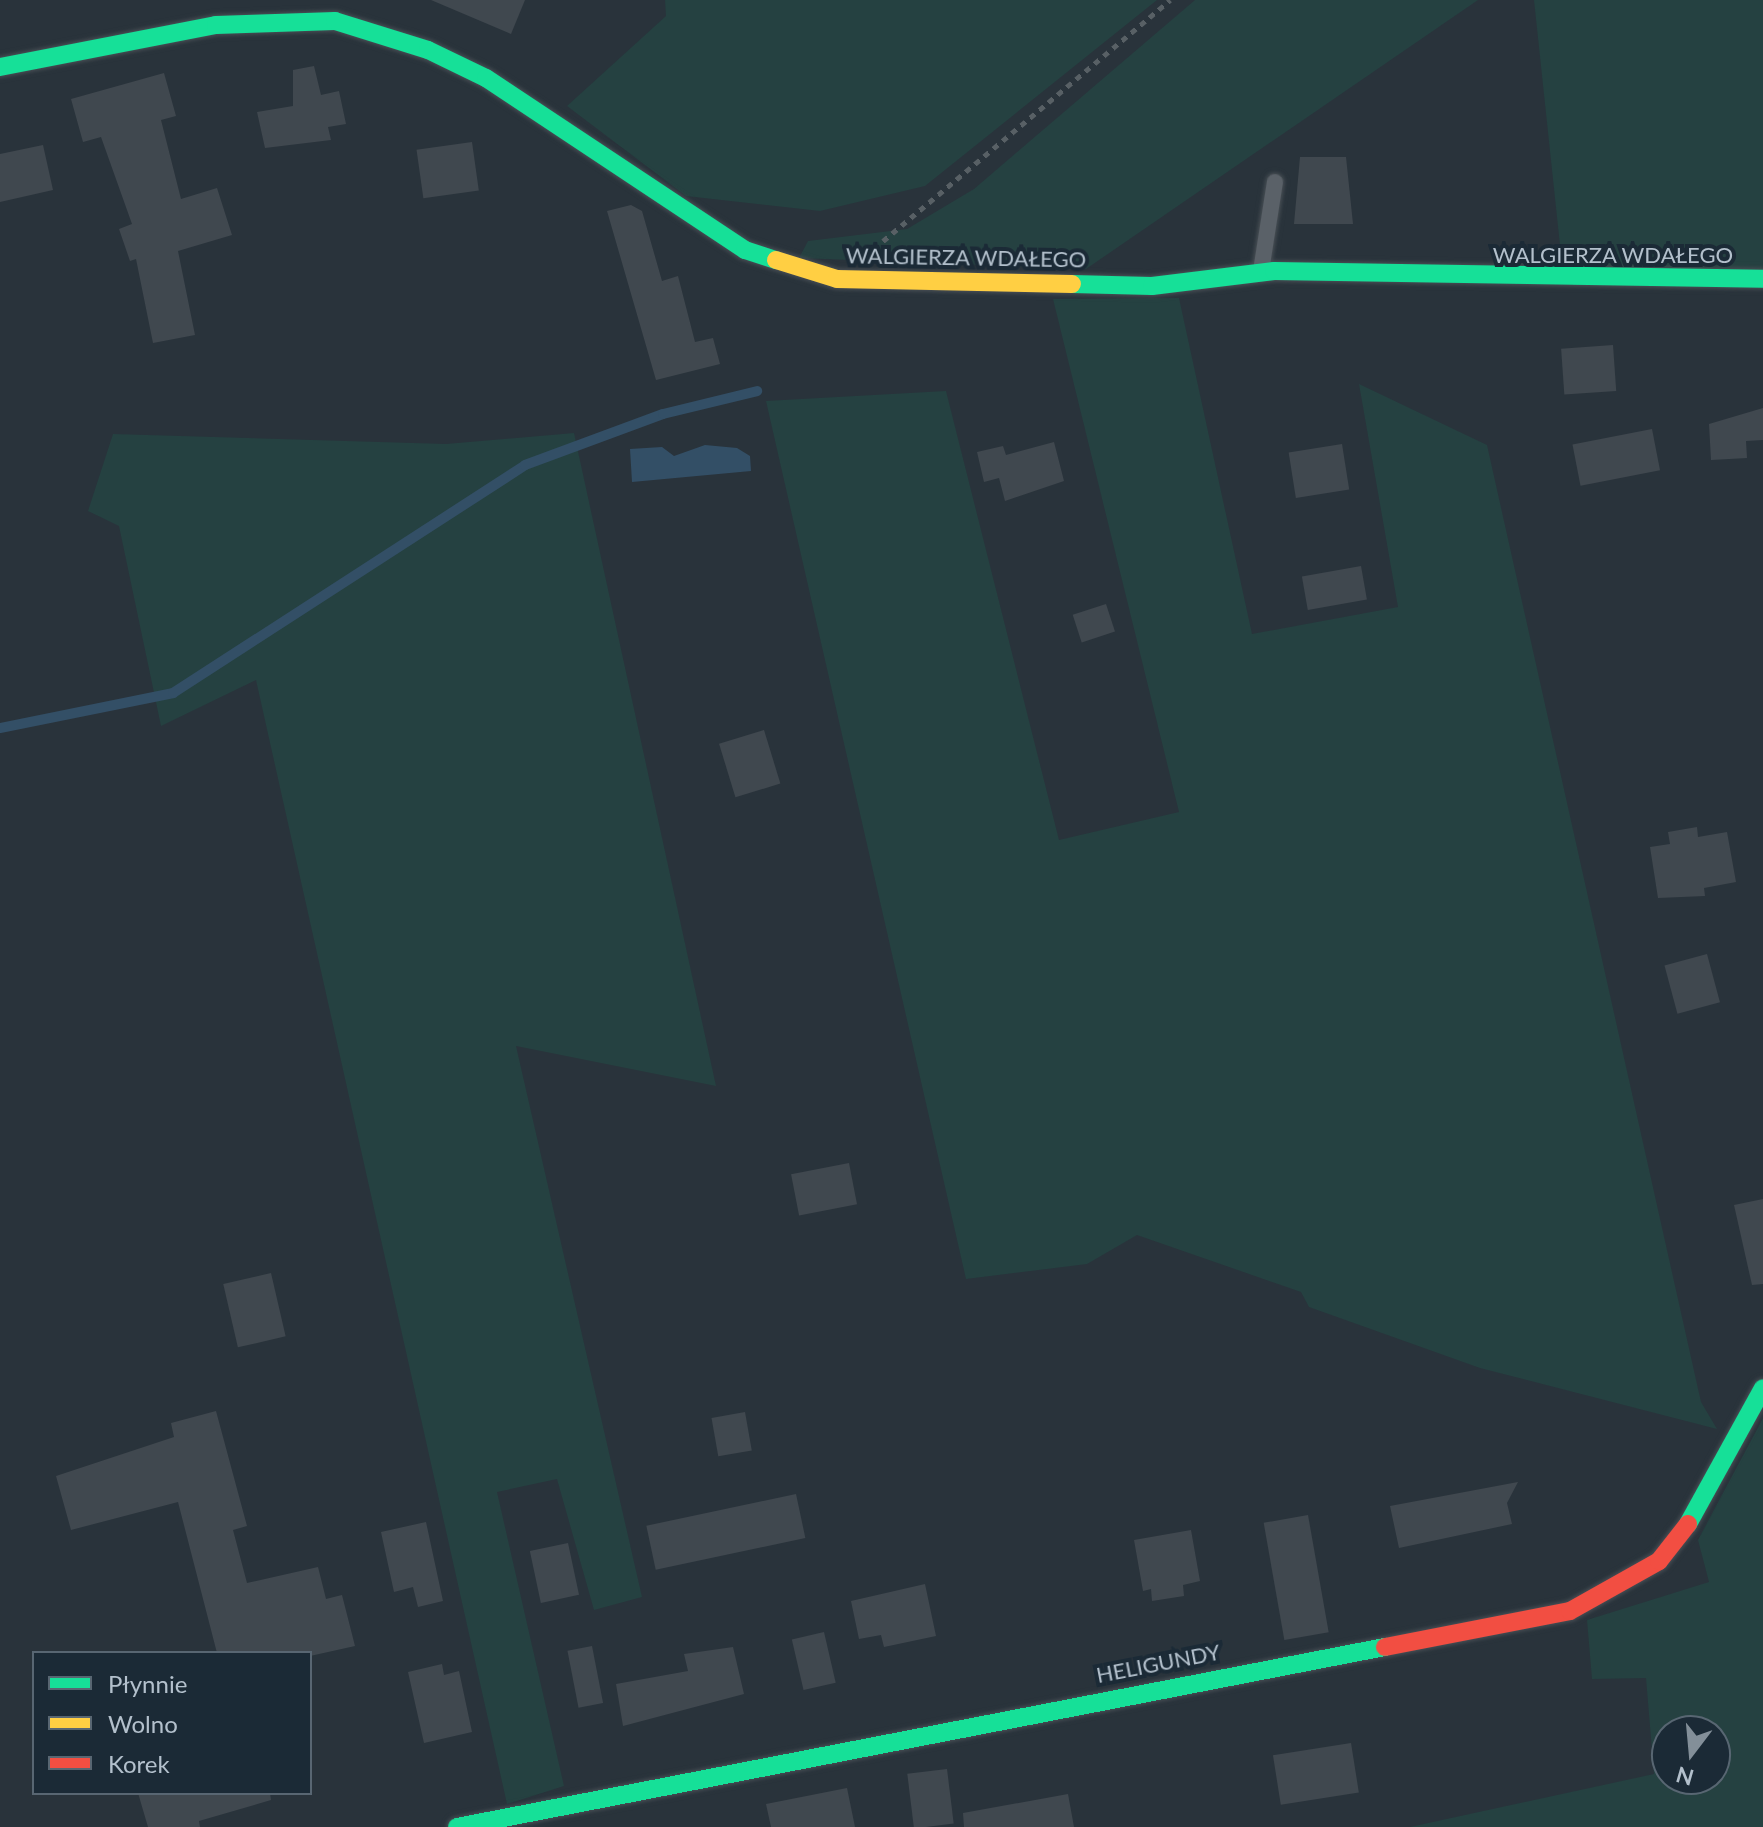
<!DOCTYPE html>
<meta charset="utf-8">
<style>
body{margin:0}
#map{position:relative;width:1763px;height:1827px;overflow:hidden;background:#29333b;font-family:Lato,sans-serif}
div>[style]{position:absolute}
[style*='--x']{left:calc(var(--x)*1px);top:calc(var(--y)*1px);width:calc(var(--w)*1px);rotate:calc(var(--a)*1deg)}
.green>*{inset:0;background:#254141}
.water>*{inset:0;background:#334f66}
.stream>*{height:10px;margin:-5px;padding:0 5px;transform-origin:5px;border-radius:5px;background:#334f66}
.building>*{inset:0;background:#40484f;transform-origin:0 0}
.path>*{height:5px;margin-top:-2.5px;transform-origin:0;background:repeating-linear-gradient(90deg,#586065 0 6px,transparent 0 12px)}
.roads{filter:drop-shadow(0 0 2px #484f55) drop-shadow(0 0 2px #484f55)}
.lane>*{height:16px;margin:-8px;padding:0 8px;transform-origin:8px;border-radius:8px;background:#5a6168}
.fast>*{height:18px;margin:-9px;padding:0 9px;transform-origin:9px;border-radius:9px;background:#16e098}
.slow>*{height:18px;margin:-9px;padding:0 9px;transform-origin:9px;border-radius:9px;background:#ffcf43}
.jam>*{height:18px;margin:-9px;padding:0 9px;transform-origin:9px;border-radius:9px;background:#f24e42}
span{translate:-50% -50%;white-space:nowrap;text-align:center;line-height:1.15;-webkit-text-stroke:8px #1b2a36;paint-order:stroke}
.street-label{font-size:22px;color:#b3c0cc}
.legend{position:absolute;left:32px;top:1651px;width:280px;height:144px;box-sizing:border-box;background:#1b2a36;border:2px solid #586672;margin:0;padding:10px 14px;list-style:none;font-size:24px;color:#b3c0cc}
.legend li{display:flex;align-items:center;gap:16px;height:40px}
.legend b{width:40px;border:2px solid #586672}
.north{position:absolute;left:1651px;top:1715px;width:80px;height:80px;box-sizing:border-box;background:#1b2a36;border:2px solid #586672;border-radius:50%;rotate:196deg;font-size:22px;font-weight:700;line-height:32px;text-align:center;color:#b3c0cc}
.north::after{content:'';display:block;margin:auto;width:28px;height:36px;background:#838f99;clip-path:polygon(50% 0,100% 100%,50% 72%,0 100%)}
</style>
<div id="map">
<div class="green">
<div style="clip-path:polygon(665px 0,1157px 0,925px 186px,820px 211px,686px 196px,567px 106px,666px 16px)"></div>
<div style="clip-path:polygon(1195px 0,1478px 0,1086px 269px,799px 258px,808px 241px,907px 229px,974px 189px)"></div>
<div style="clip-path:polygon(1534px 0,1763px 0,1763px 272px,1562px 264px)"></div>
<div style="clip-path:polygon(1179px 298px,1252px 634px,1398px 607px,1359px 384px,1487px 445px,1701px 1402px,1717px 1429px,1480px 1368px,1309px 1307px,1301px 1292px,1137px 1235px,1087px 1264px,966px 1279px,766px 401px,946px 391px,1059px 840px,1179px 812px,1053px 299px)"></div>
<div style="clip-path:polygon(574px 433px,716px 1086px,516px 1046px,642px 1597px,594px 1610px,557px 1479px,497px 1492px,564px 1786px,507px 1804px,256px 680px,161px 726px,119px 526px,88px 511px,113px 434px,446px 444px)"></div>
<div style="clip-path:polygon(evenodd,1763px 1418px,1763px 1827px,1410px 1827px,1654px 1774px,1646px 1678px,1592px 1679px,1587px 1620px,1709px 1582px,1698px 1540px,1763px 1418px,1667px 1731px,1715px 1731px,1715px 1779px,1667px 1779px,1667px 1731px)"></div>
</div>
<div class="water">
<div style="clip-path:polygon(705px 445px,737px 448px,750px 456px,751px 471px,632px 482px,630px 449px,662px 447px,674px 456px)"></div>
</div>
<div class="stream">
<div style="--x:0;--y:728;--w:177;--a:-11.4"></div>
<div style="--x:173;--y:693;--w:419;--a:-32.9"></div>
<div style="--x:525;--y:465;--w:147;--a:-20.3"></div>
<div style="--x:663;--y:414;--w:97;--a:-13.7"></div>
</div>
<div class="building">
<div style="clip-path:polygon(431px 0,525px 0,511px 34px)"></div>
<div style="clip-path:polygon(314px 66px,321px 95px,339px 91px,346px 124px,328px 127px,331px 140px,265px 148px,257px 112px,293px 106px,293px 70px)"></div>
<div style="clip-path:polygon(164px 73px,176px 116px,161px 120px,181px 199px,217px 188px,232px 235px,178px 251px,195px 335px,153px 343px,136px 259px,130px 261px,119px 229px,132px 224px,101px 137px,83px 142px,71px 99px)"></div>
<div style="left:472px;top:142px;width:49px;height:56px;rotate:82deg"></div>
<div style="clip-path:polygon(43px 145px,53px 190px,0 202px,0 154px)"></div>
<div style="clip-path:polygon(1300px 157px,1346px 157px,1353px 224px,1294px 224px)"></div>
<div style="clip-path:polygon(631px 205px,642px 211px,662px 281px,678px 276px,695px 342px,713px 338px,720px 364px,656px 380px,607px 211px)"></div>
<div style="left:1613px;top:345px;width:46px;height:52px;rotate:86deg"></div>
<div style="clip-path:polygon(1763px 408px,1763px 440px,1746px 441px,1747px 458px,1711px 460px,1709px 424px)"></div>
<div style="left:1652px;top:429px;width:42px;height:81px;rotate:79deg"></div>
<div style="clip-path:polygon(1054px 442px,1064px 481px,1005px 501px,999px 478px,984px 482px,977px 452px,1003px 446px,1006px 455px)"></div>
<div style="left:1342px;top:444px;width:46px;height:54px;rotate:81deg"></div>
<div style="left:1361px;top:566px;width:34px;height:60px;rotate:80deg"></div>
<div style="left:1106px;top:604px;width:29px;height:35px;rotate:72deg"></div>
<div style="left:764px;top:730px;width:56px;height:47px;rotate:73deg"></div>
<div style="clip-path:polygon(1697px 827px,1698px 837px,1727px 832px,1736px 882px,1704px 888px,1705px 896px,1658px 898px,1650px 847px,1670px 844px,1668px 832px)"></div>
<div style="left:1707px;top:954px;width:50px;height:44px;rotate:75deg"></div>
<div style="left:849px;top:1163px;width:42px;height:59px;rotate:79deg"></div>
<div style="clip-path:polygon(1763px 1199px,1763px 1284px,1752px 1285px,1734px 1205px)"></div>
<div style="left:271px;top:1273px;width:65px;height:49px;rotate:77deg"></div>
<div style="clip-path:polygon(216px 1411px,247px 1526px,233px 1530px,247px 1583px,318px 1567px,326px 1599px,342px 1595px,355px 1646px,310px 1656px,217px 1653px,178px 1502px,71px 1530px,56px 1476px,174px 1437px,171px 1423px)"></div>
<div style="left:745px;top:1412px;width:39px;height:34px;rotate:80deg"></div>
<div style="clip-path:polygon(1518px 1482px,1507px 1503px,1512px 1524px,1399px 1548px,1390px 1506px)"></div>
<div style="left:796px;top:1494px;width:45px;height:153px;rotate:78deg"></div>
<div style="left:1308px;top:1515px;width:119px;height:45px;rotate:80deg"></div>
<div style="clip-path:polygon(426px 1522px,443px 1601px,418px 1607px,413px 1587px,394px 1592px,381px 1532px)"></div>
<div style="clip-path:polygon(1191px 1530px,1200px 1581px,1183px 1585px,1184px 1596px,1152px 1601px,1151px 1589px,1143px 1591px,1134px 1540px)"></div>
<div style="left:568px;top:1543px;width:53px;height:39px;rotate:78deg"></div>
<div style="clip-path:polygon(925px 1584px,936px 1636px,884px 1647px,881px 1635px,859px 1639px,851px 1601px)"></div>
<div style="left:824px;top:1632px;width:52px;height:33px;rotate:77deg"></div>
<div style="left:592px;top:1646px;width:58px;height:25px;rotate:79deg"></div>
<div style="clip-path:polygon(733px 1647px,744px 1694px,623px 1726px,616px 1684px,688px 1671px,684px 1654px)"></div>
<div style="clip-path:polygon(442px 1664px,444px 1675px,459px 1671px,472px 1732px,424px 1743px,408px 1672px)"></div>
<div style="left:1351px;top:1743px;width:50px;height:79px;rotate:81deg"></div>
<div style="left:947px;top:1769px;width:55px;height:40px;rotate:83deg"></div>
<div style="clip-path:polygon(847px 1788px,855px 1827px,771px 1827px,766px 1804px)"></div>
<div style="clip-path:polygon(138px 1793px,270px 1793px,271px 1800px,199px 1821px,200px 1827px,148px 1827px)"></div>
<div style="clip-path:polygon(1068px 1794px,1074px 1827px,964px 1827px,963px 1813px)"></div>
</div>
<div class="path">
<div style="--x:883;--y:241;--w:375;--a:-40"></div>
</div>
<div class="roads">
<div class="lane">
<div style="--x:1261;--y:271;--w:90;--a:-81.1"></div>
</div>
<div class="fast">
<div style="--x:0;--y:67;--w:220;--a:-11"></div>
<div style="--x:216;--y:25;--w:119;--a:-1.9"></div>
<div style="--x:335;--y:21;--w:97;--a:17.3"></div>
<div style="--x:428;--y:50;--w:64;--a:25.8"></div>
<div style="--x:486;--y:78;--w:311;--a:33.6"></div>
<div style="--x:745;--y:250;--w:33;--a:18"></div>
<div style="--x:1072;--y:284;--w:80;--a:1.4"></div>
<div style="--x:1152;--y:286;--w:123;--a:-7"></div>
<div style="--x:1274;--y:271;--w:489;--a:0.9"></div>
<div style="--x:1688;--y:1524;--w:155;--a:-61.1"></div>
<div style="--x:457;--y:1827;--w:945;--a:-10.98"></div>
</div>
<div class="slow">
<div style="--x:776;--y:260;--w:64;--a:17.3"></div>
<div style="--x:837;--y:279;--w:235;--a:1.2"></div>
</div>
<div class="jam">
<div style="--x:1385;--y:1647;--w:188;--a:-11"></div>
<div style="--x:1570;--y:1611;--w:102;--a:-29.3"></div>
<div style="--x:1659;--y:1561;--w:47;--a:-51.9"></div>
</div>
</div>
<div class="street-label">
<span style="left:1613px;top:255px">WALGIERZA WDAŁEGO</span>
<span style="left:966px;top:257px;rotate:1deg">WALGIERZA WDAŁEGO</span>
<span style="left:1158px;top:1663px;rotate:-11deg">HELIGUNDY</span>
</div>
<ul class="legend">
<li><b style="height:10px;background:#16e098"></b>Płynnie</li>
<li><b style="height:10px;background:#ffcf43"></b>Wolno</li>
<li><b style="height:10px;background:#f24e42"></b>Korek</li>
</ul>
<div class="north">N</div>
</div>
